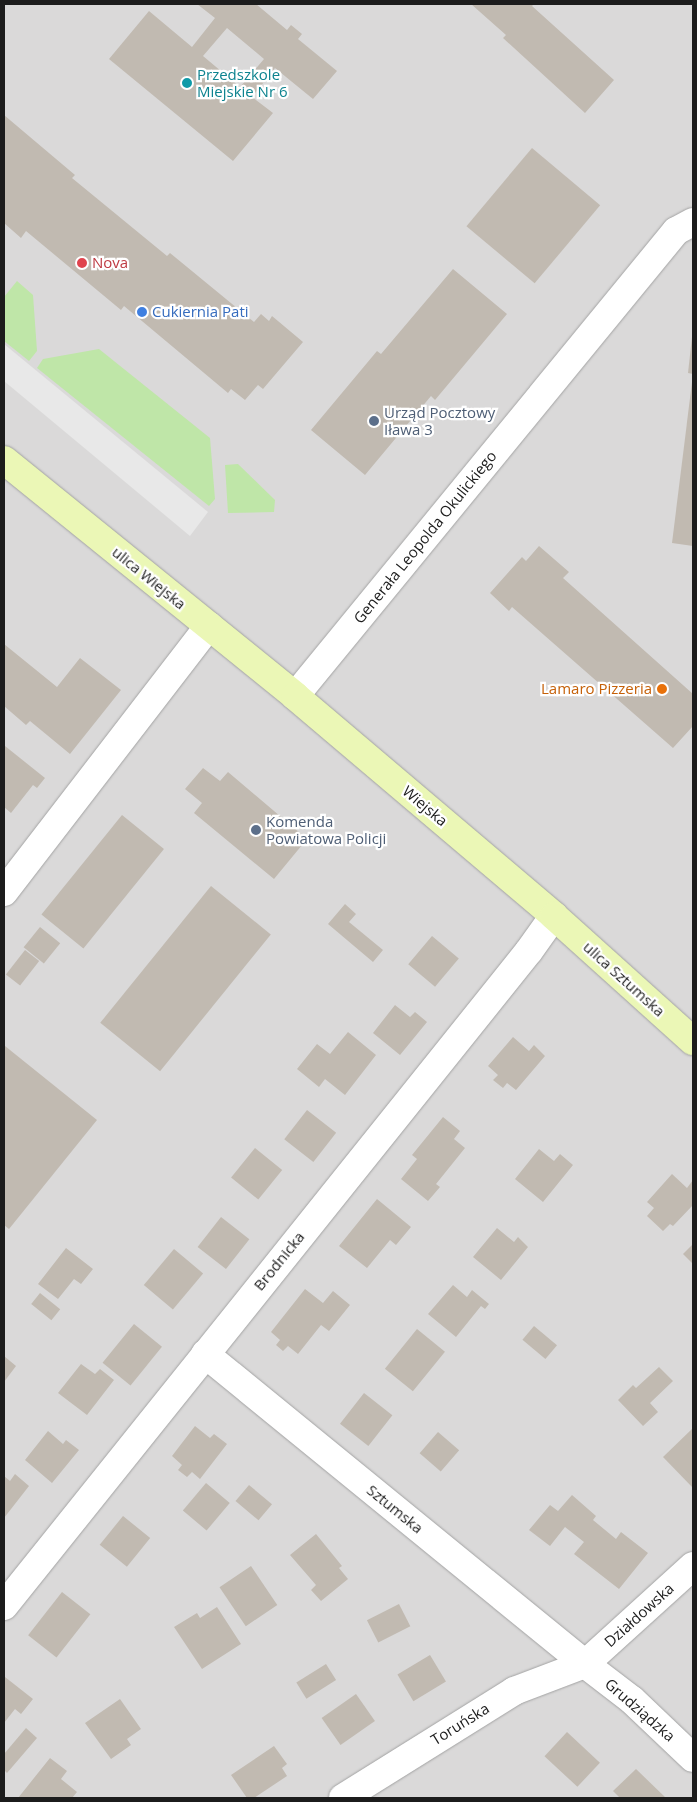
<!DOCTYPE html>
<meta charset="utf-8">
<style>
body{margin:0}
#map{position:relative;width:697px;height:1802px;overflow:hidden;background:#edebe1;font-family:"Open Sans",sans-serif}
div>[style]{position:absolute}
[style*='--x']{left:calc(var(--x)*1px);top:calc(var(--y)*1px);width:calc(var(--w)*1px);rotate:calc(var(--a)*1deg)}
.residential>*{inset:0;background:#dad9d9;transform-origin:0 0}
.grass>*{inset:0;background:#bfe6a8}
.parking>*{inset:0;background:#e8e8e8}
.building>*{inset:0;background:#c1bab1;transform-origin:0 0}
.roads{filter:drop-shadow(0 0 1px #a3a3a3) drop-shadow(0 0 1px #a3a3a3)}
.street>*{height:28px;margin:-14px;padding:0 14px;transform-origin:14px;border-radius:14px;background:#fff}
.secondary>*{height:28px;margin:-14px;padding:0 14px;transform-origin:14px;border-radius:14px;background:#ebf7b6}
.dots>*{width:14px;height:14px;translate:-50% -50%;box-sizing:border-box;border:2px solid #fff;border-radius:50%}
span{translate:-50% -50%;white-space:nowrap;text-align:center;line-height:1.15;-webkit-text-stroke:4.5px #fff;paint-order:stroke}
.culture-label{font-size:15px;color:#0d838f}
.left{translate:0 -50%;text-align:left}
.health-label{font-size:15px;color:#be3a42}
.shop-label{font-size:15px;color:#366cbe}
.service-label{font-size:15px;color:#4e5e75}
.street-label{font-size:15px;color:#1c1c1c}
.food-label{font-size:15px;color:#c56008}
.right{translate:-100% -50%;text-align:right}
.frame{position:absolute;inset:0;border:5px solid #1c1c1c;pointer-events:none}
</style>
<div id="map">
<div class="residential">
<div style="left:4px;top:4px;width:689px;height:1794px"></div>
</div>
<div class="grass">
<div style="clip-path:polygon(17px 281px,33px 295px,37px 351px,29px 361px,4px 341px,4px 297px)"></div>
<div style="clip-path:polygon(99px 349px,210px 438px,215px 499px,209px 506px,37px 368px,43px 359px)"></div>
<div style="clip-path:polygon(238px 464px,275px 500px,274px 512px,228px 513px,225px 465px)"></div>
</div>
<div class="parking">
<div style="clip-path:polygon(4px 344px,208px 512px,190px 536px,4px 381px)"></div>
</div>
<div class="building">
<div style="clip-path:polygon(evenodd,197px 4px,256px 4px,287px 30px,291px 25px,302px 34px,298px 39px,337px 71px,313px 99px,275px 68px,252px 97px,273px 113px,233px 161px,109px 59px,149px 11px,192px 47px,215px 18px,197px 4px,227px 28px,264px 59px,240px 87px,203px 56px,227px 28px)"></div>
<div style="clip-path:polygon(471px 4px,534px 4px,532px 6px,614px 80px,585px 113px,503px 38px,506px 35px)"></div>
<div style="clip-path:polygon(4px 115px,75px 175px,72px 178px,167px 256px,170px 253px,254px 322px,261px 314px,269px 321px,272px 316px,303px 342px,263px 389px,258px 385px,245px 400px,231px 389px,228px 393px,124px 306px,121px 310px,26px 231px,21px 238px,4px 223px)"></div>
<div style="left:532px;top:148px;width:89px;height:102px;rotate:40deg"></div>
<div style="clip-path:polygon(453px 269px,507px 314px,435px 400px,431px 396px,365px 475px,311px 430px,377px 351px,381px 354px)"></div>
<div style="clip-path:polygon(692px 337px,693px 337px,693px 374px,688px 373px)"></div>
<div style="clip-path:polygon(692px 382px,693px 382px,693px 546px,672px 543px)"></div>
<div style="clip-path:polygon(539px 546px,569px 572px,563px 578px,693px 694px,693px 726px,673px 748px,512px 607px,509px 611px,490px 593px,522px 557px,526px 561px)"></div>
<div style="clip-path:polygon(4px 644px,57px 687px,80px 658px,121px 690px,70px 754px,30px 721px,26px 725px,4px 706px)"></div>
<div style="clip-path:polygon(5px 746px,45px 778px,37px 788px,33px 785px,11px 813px,4px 807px)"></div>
<div style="clip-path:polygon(203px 768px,220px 781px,228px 772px,307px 839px,274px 879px,194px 813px,202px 803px,185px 789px)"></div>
<div style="left:122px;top:815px;width:54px;height:128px;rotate:39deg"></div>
<div style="left:211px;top:886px;width:77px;height:176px;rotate:39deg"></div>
<div style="clip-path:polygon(345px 904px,356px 914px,349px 922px,383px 950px,373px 962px,328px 924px)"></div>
<div style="left:40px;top:927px;width:26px;height:26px;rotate:39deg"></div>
<div style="left:432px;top:936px;width:35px;height:37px;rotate:40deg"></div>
<div style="left:25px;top:950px;width:18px;height:31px;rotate:38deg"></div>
<div style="clip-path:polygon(395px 1005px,410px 1017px,415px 1012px,427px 1022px,400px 1055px,373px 1033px)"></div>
<div style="clip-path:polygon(348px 1032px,376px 1055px,345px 1095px,325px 1079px,319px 1087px,297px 1069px,317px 1044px,330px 1054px)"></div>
<div style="clip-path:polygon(513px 1037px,529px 1051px,534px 1045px,545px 1056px,516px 1090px,507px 1083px,503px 1088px,493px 1080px,498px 1075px,488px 1066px)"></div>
<div style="clip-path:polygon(5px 1046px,97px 1120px,9px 1229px,4px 1225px)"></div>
<div style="left:307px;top:1110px;width:37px;height:37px;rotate:38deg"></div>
<div style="clip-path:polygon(443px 1117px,460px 1131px,454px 1139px,465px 1148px,436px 1184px,440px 1187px,428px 1201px,401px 1179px,417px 1159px,412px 1155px)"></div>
<div style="left:255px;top:1148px;width:35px;height:38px;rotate:39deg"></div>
<div style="clip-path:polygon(539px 1149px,554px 1161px,560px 1154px,573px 1165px,543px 1202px,515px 1179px)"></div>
<div style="clip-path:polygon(672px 1174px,687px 1188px,693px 1180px,693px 1205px,673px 1226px,670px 1224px,663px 1231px,647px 1216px,654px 1208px,647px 1202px)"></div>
<div style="clip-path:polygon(377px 1199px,411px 1227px,396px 1245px,390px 1240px,367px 1268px,339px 1246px)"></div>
<div style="left:221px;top:1217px;width:36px;height:38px;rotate:38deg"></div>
<div style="clip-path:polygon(497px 1228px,514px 1242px,518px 1237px,528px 1247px,501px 1280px,473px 1257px)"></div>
<div style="clip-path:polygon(693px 1244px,693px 1264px,683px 1254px)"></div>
<div style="clip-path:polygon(66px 1248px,93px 1269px,81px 1284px,74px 1279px,58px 1299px,38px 1284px)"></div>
<div style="left:174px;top:1249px;width:38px;height:47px;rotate:40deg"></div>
<div style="clip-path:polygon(453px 1285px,467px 1297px,472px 1290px,489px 1304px,485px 1309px,481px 1306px,456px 1337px,428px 1314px)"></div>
<div style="clip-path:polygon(305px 1289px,323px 1303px,333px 1291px,350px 1305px,329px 1331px,321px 1325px,298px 1354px,288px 1346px,283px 1351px,276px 1345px,280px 1340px,271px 1332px)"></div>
<div style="left:40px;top:1293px;width:26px;height:14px;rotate:39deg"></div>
<div style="left:134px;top:1324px;width:36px;height:50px;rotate:39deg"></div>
<div style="left:534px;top:1326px;width:30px;height:18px;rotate:40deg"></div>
<div style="left:417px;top:1329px;width:36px;height:51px;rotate:39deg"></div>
<div style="clip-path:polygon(4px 1356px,16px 1366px,4px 1382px)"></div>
<div style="clip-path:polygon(81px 1364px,95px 1374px,100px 1369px,114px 1380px,87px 1415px,58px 1393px)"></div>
<div style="clip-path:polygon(659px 1367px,673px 1381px,650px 1403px,658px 1412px,643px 1426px,618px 1400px,633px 1385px,636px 1388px)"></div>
<div style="left:364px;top:1393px;width:36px;height:39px;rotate:38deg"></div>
<div style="clip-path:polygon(195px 1426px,210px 1438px,214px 1434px,227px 1444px,200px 1479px,192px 1472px,187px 1477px,178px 1470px,182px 1465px,172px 1456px)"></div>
<div style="clip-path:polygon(693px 1428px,693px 1488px,663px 1457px)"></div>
<div style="clip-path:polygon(48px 1431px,63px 1444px,66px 1440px,79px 1450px,52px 1483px,25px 1460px)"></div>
<div style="left:438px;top:1432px;width:28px;height:28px;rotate:41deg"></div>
<div style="clip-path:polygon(15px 1474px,29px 1486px,4px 1518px,4px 1476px,10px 1481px)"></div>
<div style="left:206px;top:1483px;width:31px;height:36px;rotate:40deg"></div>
<div style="left:249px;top:1485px;width:30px;height:21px;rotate:40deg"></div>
<div style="clip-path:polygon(572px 1495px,596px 1516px,593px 1520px,616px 1539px,621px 1532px,648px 1553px,619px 1589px,574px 1554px,584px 1542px,565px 1527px,550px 1546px,529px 1530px,550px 1505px,558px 1511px)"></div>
<div style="left:123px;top:1516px;width:35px;height:37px;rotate:39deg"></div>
<div style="clip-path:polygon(316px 1534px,342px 1566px,339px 1568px,348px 1579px,321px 1601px,311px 1590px,316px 1585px,290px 1555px)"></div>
<div style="left:251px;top:1566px;width:47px;height:38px;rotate:56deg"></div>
<div style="left:62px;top:1592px;width:36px;height:55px;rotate:38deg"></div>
<div style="left:399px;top:1604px;width:25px;height:36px;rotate:63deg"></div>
<div style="clip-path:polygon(217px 1607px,241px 1644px,202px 1669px,174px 1627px,197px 1613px,200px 1618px)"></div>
<div style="left:430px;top:1655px;width:31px;height:38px;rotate:59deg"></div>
<div style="left:326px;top:1664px;width:19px;height:35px;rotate:58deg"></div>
<div style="clip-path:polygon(5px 1677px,33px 1699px,21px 1714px,15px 1709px,4px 1723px)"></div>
<div style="left:356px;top:1694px;width:33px;height:42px;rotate:55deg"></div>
<div style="clip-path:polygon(120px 1699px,141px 1729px,127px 1739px,131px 1745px,111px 1759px,85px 1723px)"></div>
<div style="clip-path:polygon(26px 1728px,37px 1738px,7px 1773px,4px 1770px,4px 1754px)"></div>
<div style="left:567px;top:1732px;width:45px;height:33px;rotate:43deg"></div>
<div style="clip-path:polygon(274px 1746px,287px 1764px,282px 1768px,287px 1776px,254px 1798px,247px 1798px,231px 1775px)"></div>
<div style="clip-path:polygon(50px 1758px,67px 1771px,61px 1779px,77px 1792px,72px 1798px,18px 1798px)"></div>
<div style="clip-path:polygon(636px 1769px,666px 1798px,620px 1798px,613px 1791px)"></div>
</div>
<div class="roads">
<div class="street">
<div style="--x:295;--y:696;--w:601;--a:-50.67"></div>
<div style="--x:676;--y:231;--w:19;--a:-28"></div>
<div style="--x:4;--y:892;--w:336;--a:-52.4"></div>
<div style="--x:205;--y:1354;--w:490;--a:39.2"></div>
<div style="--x:585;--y:1664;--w:59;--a:37.5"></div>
<div style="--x:632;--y:1700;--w:84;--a:43.6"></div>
<div style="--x:4;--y:1606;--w:839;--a:-51.29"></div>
<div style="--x:529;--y:951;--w:43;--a:-54.5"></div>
<div style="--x:343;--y:1798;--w:202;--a:-32"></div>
<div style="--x:514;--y:1691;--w:76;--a:-20.8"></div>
<div style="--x:585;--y:1664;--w:146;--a:-42.2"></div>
</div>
<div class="secondary">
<div style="--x:4;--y:460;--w:375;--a:39"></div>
<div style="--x:295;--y:696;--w:340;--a:40.3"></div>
<div style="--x:554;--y:916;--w:187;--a:42"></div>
</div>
</div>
<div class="dots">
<div style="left:187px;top:83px;background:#0f9aa8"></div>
<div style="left:82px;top:263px;background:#e0444e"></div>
<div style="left:142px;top:312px;background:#3f7fe0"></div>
<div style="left:374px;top:421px;background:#5c6f8a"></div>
<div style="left:662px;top:689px;background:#e8710a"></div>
<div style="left:256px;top:830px;background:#5c6f8a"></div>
</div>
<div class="culture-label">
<span class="left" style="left:197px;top:83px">Przedszkole<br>Miejskie Nr 6</span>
</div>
<div class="health-label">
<span class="left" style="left:92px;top:263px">Nova</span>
</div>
<div class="shop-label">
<span class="left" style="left:152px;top:312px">Cukiernia Pati</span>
</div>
<div class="service-label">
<span class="left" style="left:384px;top:421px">Urząd Pocztowy<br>Iława 3</span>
<span class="left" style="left:266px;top:830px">Komenda<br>Powiatowa Policji</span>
</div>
<div class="street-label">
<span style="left:425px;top:537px;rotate:-51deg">Generała Leopolda Okulickiego</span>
<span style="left:149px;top:578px;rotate:39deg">ulica Wiejska</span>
<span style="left:425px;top:806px;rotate:40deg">Wiejska</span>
<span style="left:624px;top:979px;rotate:42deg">ulica Sztumska</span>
<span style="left:279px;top:1261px;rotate:-51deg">Brodnicka</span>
<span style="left:395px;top:1509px;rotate:39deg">Sztumska</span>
<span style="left:639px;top:1615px;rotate:-42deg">Działdowska</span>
<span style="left:640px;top:1710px;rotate:41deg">Grudziądzka</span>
<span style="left:460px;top:1724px;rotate:-32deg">Toruńska</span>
</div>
<div class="food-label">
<span class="right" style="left:652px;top:689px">Lamaro Pizzeria</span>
</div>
<div class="frame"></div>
</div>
